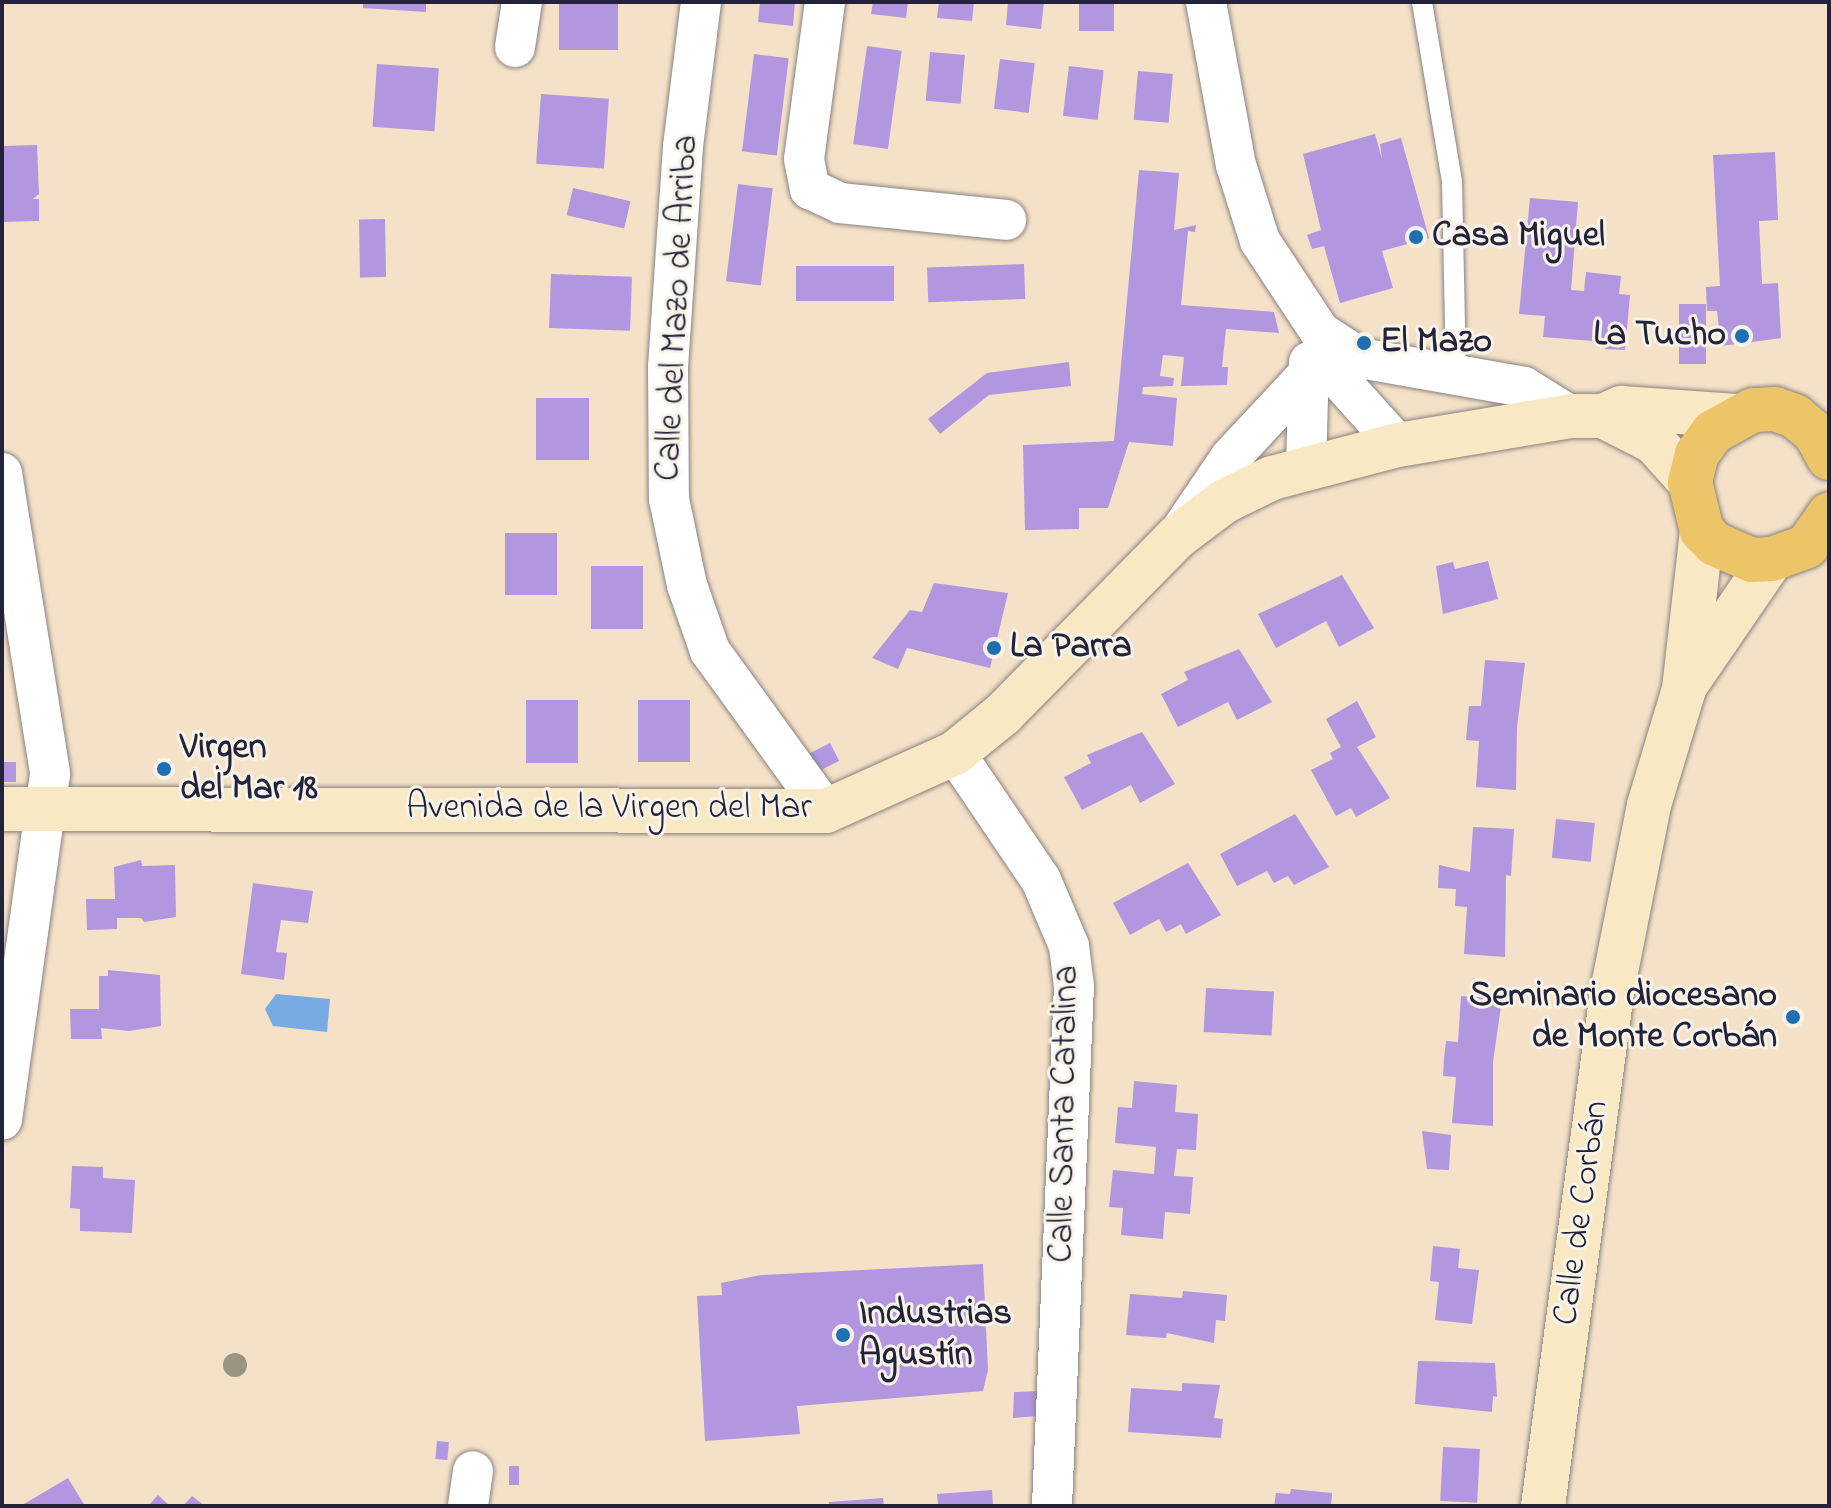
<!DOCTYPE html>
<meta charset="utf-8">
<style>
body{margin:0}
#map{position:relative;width:1831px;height:1508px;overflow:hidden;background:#f4e1c7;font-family:"Indie Flower",sans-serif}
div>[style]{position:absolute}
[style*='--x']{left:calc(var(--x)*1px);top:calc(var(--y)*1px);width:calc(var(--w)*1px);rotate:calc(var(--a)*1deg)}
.water>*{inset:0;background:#78aae3}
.building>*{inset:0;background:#b296df;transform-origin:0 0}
.roads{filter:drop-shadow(0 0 2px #8b8281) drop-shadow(0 0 2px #8b8281)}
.service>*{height:20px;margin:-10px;padding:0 10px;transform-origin:10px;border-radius:10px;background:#fff}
.minor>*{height:40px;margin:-20px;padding:0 20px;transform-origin:20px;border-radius:20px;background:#fff}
.secondary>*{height:44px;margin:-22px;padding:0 22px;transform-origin:22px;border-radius:22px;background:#f8e8c3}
.primary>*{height:44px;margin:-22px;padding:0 22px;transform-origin:22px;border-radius:22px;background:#edc569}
.trees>*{width:24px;height:24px;margin:-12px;border-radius:50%;background:#999584}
.dots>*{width:22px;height:22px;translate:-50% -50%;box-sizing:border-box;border:4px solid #f7f3e8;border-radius:50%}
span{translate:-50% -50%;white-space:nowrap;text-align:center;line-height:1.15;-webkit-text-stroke:6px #f7f3e8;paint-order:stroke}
.poi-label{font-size:36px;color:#22223b;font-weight:700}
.left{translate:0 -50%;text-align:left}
.right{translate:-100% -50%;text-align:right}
.street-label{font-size:36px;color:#22223b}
.frame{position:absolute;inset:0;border:4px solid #22223b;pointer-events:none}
</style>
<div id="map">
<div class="water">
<div style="clip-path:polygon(276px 994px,330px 999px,327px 1032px,273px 1026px,265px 1009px)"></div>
</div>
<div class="building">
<div style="clip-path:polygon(363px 2px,426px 2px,426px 12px,363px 8px)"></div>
<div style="left:559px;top:2px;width:59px;height:48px"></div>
<div style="clip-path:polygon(760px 2px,795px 2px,793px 26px,758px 22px)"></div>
<div style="clip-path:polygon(873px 2px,908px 2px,906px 18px,871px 14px)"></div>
<div style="clip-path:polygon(939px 2px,974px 2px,972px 21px,937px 18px)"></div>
<div style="clip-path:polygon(1008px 2px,1044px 2px,1041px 29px,1006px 25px)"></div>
<div style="left:1079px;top:2px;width:35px;height:29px"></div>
<div style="left:867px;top:46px;width:35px;height:99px;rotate:8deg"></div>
<div style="left:930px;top:52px;width:35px;height:49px;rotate:5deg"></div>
<div style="left:754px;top:54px;width:35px;height:98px;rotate:7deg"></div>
<div style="left:1000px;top:59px;width:35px;height:50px;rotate:7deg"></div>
<div style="left:377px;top:64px;width:62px;height:63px;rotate:4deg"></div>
<div style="left:1069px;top:66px;width:35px;height:50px;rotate:7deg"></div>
<div style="left:1138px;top:71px;width:35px;height:49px;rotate:5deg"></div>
<div style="left:541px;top:94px;width:68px;height:70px;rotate:4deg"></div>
<div style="clip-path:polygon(1375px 134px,1382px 159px,1380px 144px,1401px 138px,1429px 238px,1382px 251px,1393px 288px,1340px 303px,1324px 246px,1312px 249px,1307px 235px,1321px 230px,1303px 154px)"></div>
<div style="clip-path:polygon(37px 145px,39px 194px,33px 199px,39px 199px,39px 221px,2px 222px,2px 146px)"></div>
<div style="clip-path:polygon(1775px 152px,1778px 220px,1759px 221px,1762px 284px,1778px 283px,1781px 338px,1721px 346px,1717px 311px,1707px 311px,1706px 287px,1720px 286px,1713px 155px)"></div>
<div style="clip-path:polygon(1139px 170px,1179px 173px,1174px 230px,1196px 225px,1195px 232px,1188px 231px,1181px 305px,1274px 312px,1279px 333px,1226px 329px,1222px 367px,1228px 367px,1227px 385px,1181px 386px,1184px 357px,1163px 355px,1160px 376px,1174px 378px,1173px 386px,1143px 387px,1142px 394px,1177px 398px,1173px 446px,1129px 442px,1108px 508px,1079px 508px,1079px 529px,1025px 530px,1023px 445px,1114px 441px)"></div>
<div style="left:738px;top:184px;width:35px;height:98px;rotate:7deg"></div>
<div style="left:573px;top:188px;width:59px;height:28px;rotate:13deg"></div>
<div style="clip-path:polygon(1530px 198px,1578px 202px,1571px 290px,1584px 291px,1586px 272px,1621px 276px,1619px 294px,1630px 295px,1625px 350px,1605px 349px,1605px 342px,1543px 337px,1545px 316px,1519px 314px)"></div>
<div style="left:385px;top:219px;width:58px;height:26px;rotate:89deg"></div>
<div style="left:1024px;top:264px;width:35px;height:97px;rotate:88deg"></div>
<div style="left:796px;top:266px;width:98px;height:35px"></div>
<div style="left:551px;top:274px;width:81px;height:54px;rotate:2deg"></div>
<div style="left:1679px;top:304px;width:27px;height:60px"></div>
<div style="clip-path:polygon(1069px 362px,1071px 386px,989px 395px,940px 434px,928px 419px,987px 373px)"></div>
<div style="left:536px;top:398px;width:53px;height:62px"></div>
<div style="left:505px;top:533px;width:52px;height:62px"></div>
<div style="clip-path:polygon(1488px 561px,1498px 599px,1443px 614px,1436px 566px,1453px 562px,1455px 569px)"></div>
<div style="left:643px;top:566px;width:63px;height:52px;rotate:90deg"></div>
<div style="clip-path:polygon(1342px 575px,1374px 628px,1339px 647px,1326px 621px,1276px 648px,1258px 614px)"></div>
<div style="clip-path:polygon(934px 583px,1008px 593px,990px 668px,907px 648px,898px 669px,872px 658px,910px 610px,922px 612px)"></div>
<div style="clip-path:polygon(1239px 649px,1272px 702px,1237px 720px,1228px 702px,1178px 727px,1161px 694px,1188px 680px,1184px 672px)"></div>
<div style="clip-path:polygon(1485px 660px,1525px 663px,1517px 727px,1516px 790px,1476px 787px,1479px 741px,1466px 740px,1469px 706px,1481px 706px)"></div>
<div style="left:578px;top:700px;width:63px;height:52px;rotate:90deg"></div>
<div style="left:638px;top:700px;width:52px;height:62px"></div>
<div style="clip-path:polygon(1357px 701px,1376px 737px,1357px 747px,1390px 798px,1356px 817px,1351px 808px,1336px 816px,1311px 770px,1333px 759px,1330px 753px,1341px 747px,1326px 719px)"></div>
<div style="clip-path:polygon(1142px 732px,1175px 784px,1140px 803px,1131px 785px,1082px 810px,1064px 777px,1091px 763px,1087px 755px)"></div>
<div style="left:830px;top:743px;width:20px;height:25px;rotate:63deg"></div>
<div style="left:2px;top:762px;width:14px;height:20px"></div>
<div style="clip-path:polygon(1295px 814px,1329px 867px,1294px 885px,1288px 876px,1274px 883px,1267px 871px,1237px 886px,1220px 854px)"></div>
<div style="left:1556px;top:819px;width:39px;height:39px;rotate:6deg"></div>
<div style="clip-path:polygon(1473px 827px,1514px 829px,1511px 876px,1506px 875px,1505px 957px,1464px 954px,1467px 907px,1455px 906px,1456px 889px,1438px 888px,1439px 865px,1470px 872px)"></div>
<div style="clip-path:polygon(141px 860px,142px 866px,175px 865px,176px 917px,144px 922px,141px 918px,117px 918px,117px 929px,87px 930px,86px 899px,115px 899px,114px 867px)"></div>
<div style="clip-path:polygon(1188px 863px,1221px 915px,1186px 934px,1181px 924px,1166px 932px,1159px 919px,1130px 935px,1113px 903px)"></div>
<div style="clip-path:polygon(253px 883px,313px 891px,308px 923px,281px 920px,276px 952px,287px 953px,284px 980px,241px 974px)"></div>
<div style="clip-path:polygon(108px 970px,160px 975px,161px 1026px,129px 1031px,101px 1028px,102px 1039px,71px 1039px,70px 1009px,99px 1009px,99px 976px,108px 976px)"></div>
<div style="left:1206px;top:988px;width:68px;height:44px;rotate:3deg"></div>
<div style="clip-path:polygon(1461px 996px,1502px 999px,1493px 1062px,1493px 1126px,1452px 1123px,1456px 1077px,1443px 1076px,1444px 1059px,1446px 1041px,1458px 1042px)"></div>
<div style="clip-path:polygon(1134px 1081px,1177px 1085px,1175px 1112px,1198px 1114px,1196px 1150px,1177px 1149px,1174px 1176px,1193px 1177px,1190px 1214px,1165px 1212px,1163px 1239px,1121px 1235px,1123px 1208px,1109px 1207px,1113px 1170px,1154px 1174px,1156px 1147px,1115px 1143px,1118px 1107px,1132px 1108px)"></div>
<div style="clip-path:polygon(1422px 1131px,1451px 1135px,1449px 1170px,1427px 1169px)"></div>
<div style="clip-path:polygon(72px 1166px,103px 1167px,103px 1178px,135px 1180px,132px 1233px,80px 1231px,80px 1209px,70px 1208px)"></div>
<div style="clip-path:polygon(1433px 1246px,1460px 1249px,1458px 1268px,1479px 1270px,1472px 1324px,1435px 1320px,1439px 1282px,1430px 1281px)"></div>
<div style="clip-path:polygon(983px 1264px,988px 1370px,983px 1391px,797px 1406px,800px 1434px,705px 1441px,697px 1296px,722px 1295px,721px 1283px,761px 1275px)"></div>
<div style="clip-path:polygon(1183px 1291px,1227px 1295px,1225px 1321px,1216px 1320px,1214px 1343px,1167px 1333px,1166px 1338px,1126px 1335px,1130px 1294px,1182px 1298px)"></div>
<div style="clip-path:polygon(1418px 1361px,1495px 1363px,1497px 1397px,1493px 1396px,1492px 1412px,1415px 1404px)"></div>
<div style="clip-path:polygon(1182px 1383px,1220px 1385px,1214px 1418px,1223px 1419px,1221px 1438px,1128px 1432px,1131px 1388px,1182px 1391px)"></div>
<div style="clip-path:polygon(1038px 1391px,1037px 1416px,1013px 1418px,1014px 1392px)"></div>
<div style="left:437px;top:1441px;width:12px;height:18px;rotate:5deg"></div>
<div style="left:1443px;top:1447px;width:37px;height:54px;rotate:3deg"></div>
<div style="left:509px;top:1466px;width:10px;height:19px"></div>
<div style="clip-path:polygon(68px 1478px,85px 1506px,20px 1506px,34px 1498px)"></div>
<div style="clip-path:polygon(1291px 1489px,1332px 1493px,1331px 1506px,1274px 1506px,1276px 1493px,1290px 1494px)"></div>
<div style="clip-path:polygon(992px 1490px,993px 1506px,938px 1506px,937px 1494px)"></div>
<div style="clip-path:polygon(158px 1495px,170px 1506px,148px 1506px)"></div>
<div style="clip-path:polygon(192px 1496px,205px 1506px,183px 1506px)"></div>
<div style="clip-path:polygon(883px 1498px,884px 1506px,829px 1506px,829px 1502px)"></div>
</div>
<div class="roads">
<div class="service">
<div style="--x:1422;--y:2;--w:182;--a:80.5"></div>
<div style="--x:1452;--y:182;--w:193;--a:88.8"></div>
</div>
<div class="minor">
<div style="--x:701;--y:2;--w:146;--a:97.1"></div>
<div style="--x:683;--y:147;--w:221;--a:93.9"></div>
<div style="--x:668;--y:367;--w:132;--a:89.6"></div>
<div style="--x:669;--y:499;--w:88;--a:78.2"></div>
<div style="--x:687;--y:585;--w:70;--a:70.8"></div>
<div style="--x:710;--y:651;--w:198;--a:54.1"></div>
<div style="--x:825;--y:2;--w:158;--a:97.6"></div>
<div style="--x:804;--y:159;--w:31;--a:79"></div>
<div style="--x:810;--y:189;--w:33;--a:25"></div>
<div style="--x:840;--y:203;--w:167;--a:5.8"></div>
<div style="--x:1206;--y:2;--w:166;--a:79.6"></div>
<div style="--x:1236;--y:165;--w:80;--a:72.5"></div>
<div style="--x:1260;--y:241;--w:109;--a:56.6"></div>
<div style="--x:1320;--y:332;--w:48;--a:33"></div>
<div style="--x:1360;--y:358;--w:167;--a:10"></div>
<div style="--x:1524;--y:387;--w:55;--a:31.7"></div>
<div style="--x:515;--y:47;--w:46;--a:-81.2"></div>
<div style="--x:1311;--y:371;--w:25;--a:11"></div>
<div style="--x:1336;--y:376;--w:93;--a:48.1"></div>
<div style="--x:1306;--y:469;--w:107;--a:-88.4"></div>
<div style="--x:2;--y:473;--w:305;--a:80.9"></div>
<div style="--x:50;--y:774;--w:349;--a:97.9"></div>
<div style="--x:1182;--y:529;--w:86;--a:-55.9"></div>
<div style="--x:1230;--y:458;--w:119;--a:-47"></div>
<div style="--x:955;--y:753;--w:153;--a:55.9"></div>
<div style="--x:1041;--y:880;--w:72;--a:67"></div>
<div style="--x:1069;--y:946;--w:39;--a:83"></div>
<div style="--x:1074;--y:985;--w:521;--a:92.42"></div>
<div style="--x:468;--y:1506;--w:35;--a:-82"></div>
</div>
<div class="secondary">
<div style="--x:1603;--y:416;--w:20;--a:-24"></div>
<div style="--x:1621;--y:408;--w:116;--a:3.9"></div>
<div style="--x:1689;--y:680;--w:147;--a:-55.6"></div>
<div style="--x:2;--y:809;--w:824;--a:0.14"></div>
<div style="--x:826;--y:811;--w:141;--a:-24.2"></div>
<div style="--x:955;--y:753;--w:62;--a:-39.1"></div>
<div style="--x:1003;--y:714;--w:248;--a:-45.5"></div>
<div style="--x:1177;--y:537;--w:60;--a:-36.9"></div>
<div style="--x:1225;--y:501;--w:52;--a:-26.1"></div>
<div style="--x:1272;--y:478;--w:130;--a:-14.7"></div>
<div style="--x:1398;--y:445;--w:175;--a:-9.5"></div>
<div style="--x:1571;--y:416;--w:32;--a:0"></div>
<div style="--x:1603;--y:416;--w:57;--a:27"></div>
<div style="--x:1654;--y:442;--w:54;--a:48"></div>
<div style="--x:1543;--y:1506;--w:519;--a:-82.35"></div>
<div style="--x:1612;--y:992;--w:191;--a:-78.8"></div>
<div style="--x:1649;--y:805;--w:121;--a:-73.2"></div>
<div style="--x:1684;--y:689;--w:159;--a:-83.5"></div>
</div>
<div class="primary">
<div style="--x:1829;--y:458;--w:29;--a:-119"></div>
<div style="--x:1815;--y:433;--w:26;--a:-140"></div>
<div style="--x:1795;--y:416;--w:21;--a:-161"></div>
<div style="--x:1775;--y:409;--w:22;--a:177"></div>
<div style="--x:1753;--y:410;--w:46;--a:151.2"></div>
<div style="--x:1713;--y:432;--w:27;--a:126"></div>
<div style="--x:1697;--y:454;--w:29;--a:104"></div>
<div style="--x:1690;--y:482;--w:50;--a:76.2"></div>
<div style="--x:1702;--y:531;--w:18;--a:45"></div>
<div style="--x:1715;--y:544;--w:40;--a:23.4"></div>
<div style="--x:1752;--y:560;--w:20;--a:-3"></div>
<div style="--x:1772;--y:559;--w:37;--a:-20"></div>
<div style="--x:1807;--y:546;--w:39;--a:-55"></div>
</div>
</div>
<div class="trees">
<div style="left:235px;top:1365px"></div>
</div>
<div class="dots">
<div style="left:1416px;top:237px;background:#1f6fb2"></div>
<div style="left:1742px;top:336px;background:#1f6fb2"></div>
<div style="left:1364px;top:343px;background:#1f6fb2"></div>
<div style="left:994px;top:648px;background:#1f6fb2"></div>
<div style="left:164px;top:769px;background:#1f6fb2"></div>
<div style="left:1793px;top:1017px;background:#1f6fb2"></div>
<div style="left:843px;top:1335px;background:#1f6fb2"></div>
</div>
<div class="poi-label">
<span class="left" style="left:1432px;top:237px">Casa Miguel</span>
<span class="right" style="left:1726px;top:336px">La Tucho</span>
<span class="left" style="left:1380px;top:343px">El Mazo</span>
<span class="left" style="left:1010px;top:648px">La Parra</span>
<span class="left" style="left:180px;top:769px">Virgen<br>del Mar 18</span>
<span class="right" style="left:1777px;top:1017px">Seminario diocesano<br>de Monte Corbán</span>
<span class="left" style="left:859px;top:1335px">Industrias<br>Agustín</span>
</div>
<div class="street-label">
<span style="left:678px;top:308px;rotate:-87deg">Calle del Mazo de Arriba</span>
<span style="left:609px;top:809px">Avenida de la Virgen del Mar</span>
<span style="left:1065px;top:1114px;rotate:-89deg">Calle Santa Catalina</span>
<span style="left:1582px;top:1213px;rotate:-82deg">Calle de Corbán</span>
</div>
<div class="frame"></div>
</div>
